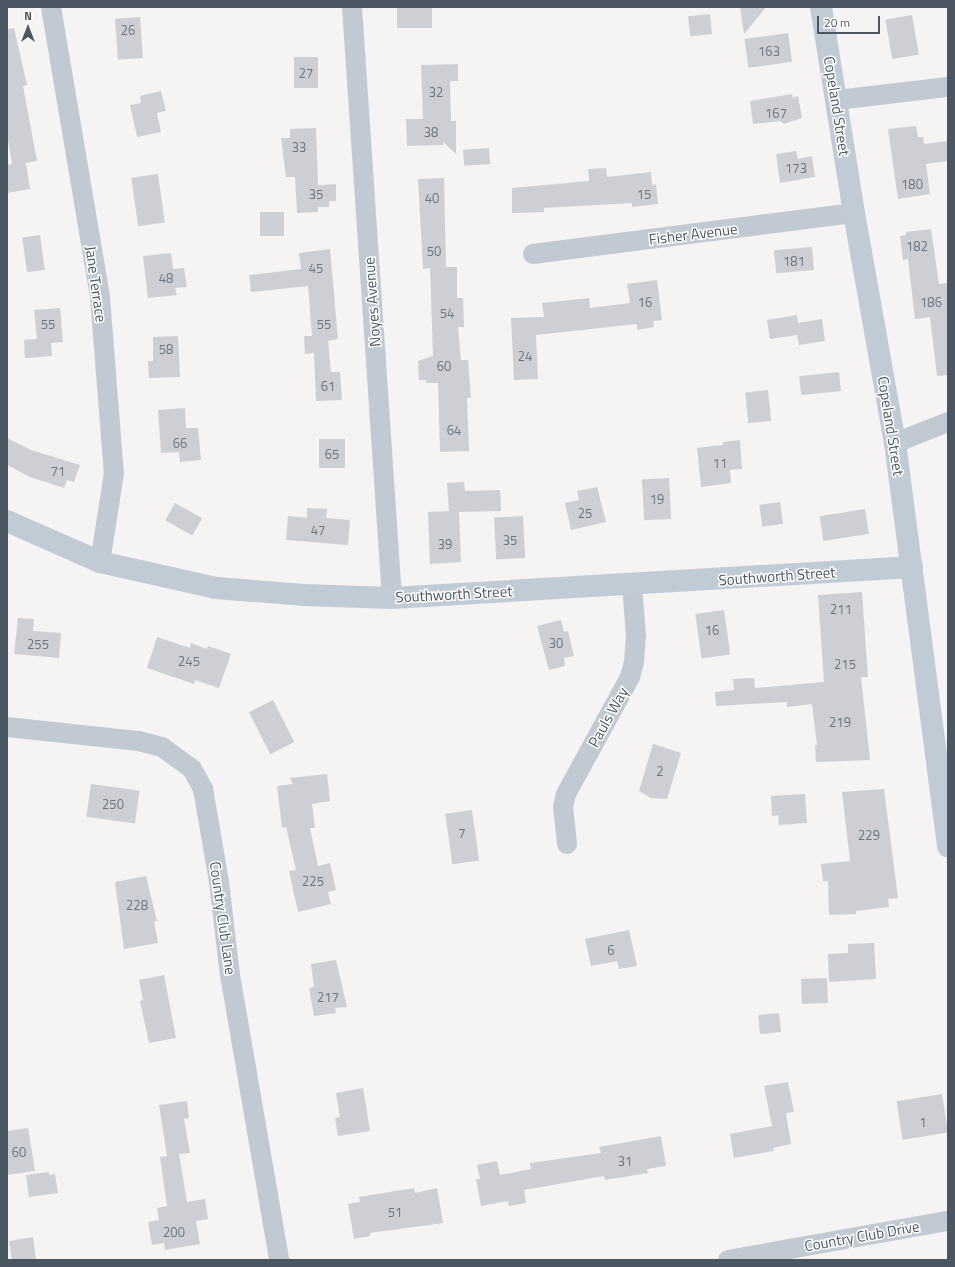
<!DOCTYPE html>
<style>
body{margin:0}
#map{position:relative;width:955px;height:1267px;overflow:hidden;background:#f5f3f3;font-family:"Titillium Web",sans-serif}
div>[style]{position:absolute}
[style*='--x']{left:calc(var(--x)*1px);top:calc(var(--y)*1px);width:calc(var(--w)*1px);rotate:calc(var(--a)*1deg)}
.building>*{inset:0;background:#cdcfd5;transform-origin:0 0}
.street>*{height:20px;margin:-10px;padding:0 10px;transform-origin:10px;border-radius:10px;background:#c1cad2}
.secondary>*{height:22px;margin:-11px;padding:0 11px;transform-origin:11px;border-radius:11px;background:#c1cbd6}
span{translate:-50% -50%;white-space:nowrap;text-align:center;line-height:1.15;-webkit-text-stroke:3px #fff;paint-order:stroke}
.number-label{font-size:13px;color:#6b747e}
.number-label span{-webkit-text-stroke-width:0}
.street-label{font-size:15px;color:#4a5661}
.frame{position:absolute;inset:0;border:8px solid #4a5661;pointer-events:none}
.north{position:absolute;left:8px;top:8px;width:40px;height:40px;-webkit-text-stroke:3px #fff;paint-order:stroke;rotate:0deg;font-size:11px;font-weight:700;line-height:16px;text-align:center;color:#4a5661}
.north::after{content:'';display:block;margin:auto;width:14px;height:18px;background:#4a5661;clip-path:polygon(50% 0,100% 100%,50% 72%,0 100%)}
.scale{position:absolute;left:817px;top:16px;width:63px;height:18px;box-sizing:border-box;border:2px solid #4a5661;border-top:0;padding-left:5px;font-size:12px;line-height:14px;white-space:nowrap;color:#4a5661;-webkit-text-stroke:3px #fff;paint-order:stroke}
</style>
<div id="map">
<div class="building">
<div style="left:397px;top:7px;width:35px;height:21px"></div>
<div style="clip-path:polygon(740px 7px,766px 7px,744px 34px)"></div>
<div style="left:710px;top:14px;width:20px;height:22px;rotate:84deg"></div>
<div style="left:912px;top:15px;width:40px;height:27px;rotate:80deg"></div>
<div style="left:140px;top:17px;width:41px;height:25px;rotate:86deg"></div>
<div style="clip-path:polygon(14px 28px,27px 85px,23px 86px,37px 161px,26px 163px,30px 189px,7px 193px,7px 165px,12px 164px,7px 134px,7px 29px)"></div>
<div style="left:788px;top:33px;width:29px;height:44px;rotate:82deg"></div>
<div style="left:294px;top:57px;width:24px;height:31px"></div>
<div style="clip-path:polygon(458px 64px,458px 81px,450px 81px,451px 121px,456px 121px,456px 154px,443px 142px,443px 145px,407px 146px,406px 119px,423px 119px,421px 65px)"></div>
<div style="clip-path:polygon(161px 91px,166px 111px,157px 113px,161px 132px,137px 137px,130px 105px,141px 103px,140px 96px)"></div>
<div style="clip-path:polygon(792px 94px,793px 98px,798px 96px,802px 118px,784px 124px,780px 121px,753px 124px,750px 101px)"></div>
<div style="clip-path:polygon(916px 126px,918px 137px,923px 137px,924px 144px,948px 141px,948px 161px,926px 164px,930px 194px,898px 199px,888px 129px)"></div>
<div style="clip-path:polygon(316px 128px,318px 185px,336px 184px,336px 201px,329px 201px,329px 207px,318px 207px,318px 212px,297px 213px,295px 177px,286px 177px,281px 138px,290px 138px,290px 129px)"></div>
<div style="left:489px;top:148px;width:16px;height:26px;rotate:86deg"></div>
<div style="clip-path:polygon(796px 151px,798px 159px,812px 156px,815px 177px,780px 183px,776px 154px)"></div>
<div style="clip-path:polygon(606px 168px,607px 177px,651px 172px,652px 185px,656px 184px,658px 204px,632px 207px,632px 203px,544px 208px,544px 212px,512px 213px,512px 188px,589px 181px,588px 169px)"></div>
<div style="left:158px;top:174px;width:49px;height:27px;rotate:82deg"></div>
<div style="clip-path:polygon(444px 178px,446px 267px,457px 267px,457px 298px,463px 298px,464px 327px,458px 327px,461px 360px,468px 360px,471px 398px,467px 398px,469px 451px,440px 452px,438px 383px,426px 383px,426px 380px,419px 380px,418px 361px,433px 356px,430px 268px,423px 269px,418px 179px)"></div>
<div style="left:260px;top:212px;width:24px;height:24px"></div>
<div style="clip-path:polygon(931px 229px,939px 284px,948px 283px,948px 375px,937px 376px,930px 317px,915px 319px,908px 259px,903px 260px,900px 236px,906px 235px,906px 232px)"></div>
<div style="left:40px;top:235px;width:35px;height:18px;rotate:82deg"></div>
<div style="left:812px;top:247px;width:23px;height:38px;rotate:85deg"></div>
<div style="clip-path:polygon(330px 249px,338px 339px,328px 341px,331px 372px,340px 372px,342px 400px,316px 401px,314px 353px,305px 354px,304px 336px,312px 336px,308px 286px,251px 292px,249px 275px,301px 269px,299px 253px)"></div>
<div style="clip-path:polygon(171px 253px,173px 269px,184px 268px,187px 287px,175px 288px,177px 295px,148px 298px,143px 256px)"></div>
<div style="clip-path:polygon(657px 280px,662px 320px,653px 321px,654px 327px,637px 330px,637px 324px,536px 335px,538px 379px,514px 380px,511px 318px,544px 317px,542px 303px,589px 298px,590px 308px,630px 303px,627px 284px)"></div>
<div style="clip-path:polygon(60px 308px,63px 342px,51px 343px,52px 356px,25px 358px,24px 340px,37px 339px,34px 310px)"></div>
<div style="clip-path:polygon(797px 315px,798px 323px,822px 319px,825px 341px,799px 345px,797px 335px,770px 339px,767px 320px)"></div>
<div style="clip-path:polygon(178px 336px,180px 377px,149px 378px,148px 361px,153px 361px,153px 337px)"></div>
<div style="left:839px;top:372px;width:19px;height:40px;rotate:84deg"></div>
<div style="left:768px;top:390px;width:31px;height:23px;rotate:84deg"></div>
<div style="clip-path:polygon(185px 408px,186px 428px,198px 428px,201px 460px,180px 462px,179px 452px,161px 453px,158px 410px)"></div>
<div style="clip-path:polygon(7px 438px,31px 450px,80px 465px,74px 482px,67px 480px,64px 488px,30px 477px,7px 465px)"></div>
<div style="left:345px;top:439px;width:29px;height:26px;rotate:90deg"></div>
<div style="clip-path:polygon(740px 440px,742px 469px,730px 470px,731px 483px,701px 487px,697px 448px,723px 445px,723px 442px)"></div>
<div style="left:669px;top:478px;width:41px;height:27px;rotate:87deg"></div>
<div style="clip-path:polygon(464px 482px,465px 491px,500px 490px,501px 511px,459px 512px,461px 562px,430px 564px,428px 512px,449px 511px,447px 483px)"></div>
<div style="clip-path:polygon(597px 487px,606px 522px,571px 530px,565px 503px,579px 500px,577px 491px)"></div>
<div style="left:780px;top:502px;width:22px;height:21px;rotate:82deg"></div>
<div style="left:175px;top:503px;width:31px;height:20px;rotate:29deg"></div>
<div style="clip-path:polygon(307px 508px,327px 509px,326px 518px,350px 520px,348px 545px,286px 540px,288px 516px,307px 518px)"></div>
<div style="left:865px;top:509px;width:25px;height:46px;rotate:81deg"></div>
<div style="left:523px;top:516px;width:42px;height:29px;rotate:87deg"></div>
<div style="clip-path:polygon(862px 592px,868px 677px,861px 677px,870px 760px,816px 762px,815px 745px,817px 745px,812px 704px,787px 707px,787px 702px,716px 706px,715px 692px,734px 690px,733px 679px,754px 678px,755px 688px,824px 682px,818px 595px)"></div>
<div style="left:724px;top:610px;width:45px;height:29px;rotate:82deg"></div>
<div style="clip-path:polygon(18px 618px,34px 619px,33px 631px,61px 633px,59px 658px,14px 654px)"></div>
<div style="clip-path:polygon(561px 620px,564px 632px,568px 631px,574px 656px,564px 658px,565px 666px,549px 670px,537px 626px)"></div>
<div style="clip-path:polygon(157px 637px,190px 648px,191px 643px,207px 649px,208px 646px,231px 654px,219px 688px,195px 680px,194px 684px,147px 668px)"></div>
<div style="left:273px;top:700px;width:47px;height:27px;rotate:63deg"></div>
<div style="clip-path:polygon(653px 744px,681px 753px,667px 799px,651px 798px,639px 791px)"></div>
<div style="clip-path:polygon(327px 774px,330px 801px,312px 804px,315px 828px,310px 828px,318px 866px,330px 863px,336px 890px,328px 892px,331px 904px,298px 912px,289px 871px,296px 870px,286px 827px,282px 828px,277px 786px,293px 784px,290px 778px)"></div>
<div style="left:91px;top:784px;width:49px;height:33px;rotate:8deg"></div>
<div style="clip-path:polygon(884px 789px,898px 898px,888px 899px,889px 907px,856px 911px,856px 914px,829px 915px,828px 881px,823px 881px,821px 864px,850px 861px,842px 792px)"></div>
<div style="clip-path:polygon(805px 794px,807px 823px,779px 825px,778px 815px,772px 816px,771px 796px)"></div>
<div style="left:472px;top:810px;width:51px;height:27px;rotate:82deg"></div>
<div style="clip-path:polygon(146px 876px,157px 921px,154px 921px,158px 943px,124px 949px,115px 882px)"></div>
<div style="clip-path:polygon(629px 930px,637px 966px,619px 969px,617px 961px,591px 966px,585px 939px)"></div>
<div style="clip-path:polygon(874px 943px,876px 979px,829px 982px,828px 954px,848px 953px,848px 944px)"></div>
<div style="clip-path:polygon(336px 960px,347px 1007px,335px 1008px,336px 1013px,314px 1016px,309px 988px,314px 987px,311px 964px)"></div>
<div style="clip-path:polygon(164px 975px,176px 1038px,149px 1043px,140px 1001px,143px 1000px,139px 980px)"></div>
<div style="left:827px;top:978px;width:25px;height:26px;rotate:88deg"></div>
<div style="left:779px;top:1013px;width:19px;height:21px;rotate:84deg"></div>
<div style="clip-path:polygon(788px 1082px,794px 1112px,786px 1113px,791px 1144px,773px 1148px,774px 1151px,734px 1158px,730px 1134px,772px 1126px,764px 1086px)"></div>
<div style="clip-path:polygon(363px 1088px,370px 1131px,338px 1136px,335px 1118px,340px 1117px,336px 1093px)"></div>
<div style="left:942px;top:1094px;width:39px;height:46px;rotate:81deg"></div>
<div style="clip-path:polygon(187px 1101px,189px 1118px,184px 1119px,190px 1153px,179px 1154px,187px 1202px,205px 1199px,208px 1219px,196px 1221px,200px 1244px,165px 1250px,164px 1243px,152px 1245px,148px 1222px,159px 1220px,157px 1208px,167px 1206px,160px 1157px,167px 1156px,159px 1105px)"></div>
<div style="clip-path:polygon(28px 1128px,35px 1171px,7px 1175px,7px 1131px)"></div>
<div style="clip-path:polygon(661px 1136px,666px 1166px,647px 1169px,648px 1173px,605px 1180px,604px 1176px,524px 1190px,526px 1203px,509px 1206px,508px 1201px,481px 1206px,476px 1179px,480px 1179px,477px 1165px,497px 1161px,500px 1175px,531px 1169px,530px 1163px,601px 1153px,599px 1147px)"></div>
<div style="clip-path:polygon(49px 1172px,49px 1175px,55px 1174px,58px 1193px,29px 1197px,26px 1175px)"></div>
<div style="clip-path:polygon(414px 1188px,415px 1193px,437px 1188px,443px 1223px,370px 1233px,370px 1236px,354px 1239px,348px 1204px,360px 1202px,359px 1197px)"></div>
<div style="clip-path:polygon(33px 1237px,36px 1260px,12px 1260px,9px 1241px)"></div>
</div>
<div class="street">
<div style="--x:51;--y:7;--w:294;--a:80.4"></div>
<div style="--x:100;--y:297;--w:177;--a:85.5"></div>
<div style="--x:114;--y:473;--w:90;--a:98.9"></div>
<div style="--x:352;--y:7;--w:592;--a:86.13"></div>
<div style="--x:837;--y:100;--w:112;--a:-6.7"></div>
<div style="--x:533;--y:254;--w:324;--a:-7.3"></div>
<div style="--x:895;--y:443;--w:57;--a:-21.6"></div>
<div style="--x:7;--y:727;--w:133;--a:6.1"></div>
<div style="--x:139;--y:741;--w:24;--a:15"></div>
<div style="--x:162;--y:747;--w:37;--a:36"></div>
<div style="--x:192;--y:769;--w:23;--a:61"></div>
<div style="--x:203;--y:789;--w:94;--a:80.2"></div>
<div style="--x:219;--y:882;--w:94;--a:83.3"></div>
<div style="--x:230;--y:975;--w:289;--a:80.2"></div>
<div style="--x:567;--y:844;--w:37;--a:-96"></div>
<div style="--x:563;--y:807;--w:13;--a:-77"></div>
<div style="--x:566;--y:794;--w:133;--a:-61.3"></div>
<div style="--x:630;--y:677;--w:16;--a:-75"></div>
<div style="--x:634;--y:662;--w:26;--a:-86"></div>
<div style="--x:636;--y:636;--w:51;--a:-94.5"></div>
<div style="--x:728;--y:1260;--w:223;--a:-10.1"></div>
</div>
<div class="secondary">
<div style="--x:821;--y:7;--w:209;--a:80.9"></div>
<div style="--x:854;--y:213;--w:234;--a:79.9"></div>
<div style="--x:895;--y:443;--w:407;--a:82.5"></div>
<div style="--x:7;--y:521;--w:102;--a:23.8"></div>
<div style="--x:100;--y:562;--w:119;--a:12.6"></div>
<div style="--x:216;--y:588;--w:88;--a:4.5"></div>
<div style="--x:304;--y:595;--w:88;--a:2"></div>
<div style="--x:392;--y:598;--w:521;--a:-3.41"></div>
</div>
<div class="number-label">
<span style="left:128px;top:30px">26</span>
<span style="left:769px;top:51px">163</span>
<span style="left:306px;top:73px">27</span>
<span style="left:436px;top:92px">32</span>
<span style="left:776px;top:113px">167</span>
<span style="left:431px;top:132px">38</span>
<span style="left:299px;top:147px">33</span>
<span style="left:796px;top:168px">173</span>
<span style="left:912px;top:184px">180</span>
<span style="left:316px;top:194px">35</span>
<span style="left:644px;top:194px">15</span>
<span style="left:432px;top:198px">40</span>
<span style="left:917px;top:246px">182</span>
<span style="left:434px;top:251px">50</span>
<span style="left:794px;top:261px">181</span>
<span style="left:316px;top:268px">45</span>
<span style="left:166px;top:278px">48</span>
<span style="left:645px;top:302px">16</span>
<span style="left:931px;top:302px">186</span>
<span style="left:447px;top:313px">54</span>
<span style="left:48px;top:324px">55</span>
<span style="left:324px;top:324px">55</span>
<span style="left:166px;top:349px">58</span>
<span style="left:525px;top:356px">24</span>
<span style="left:444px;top:366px">60</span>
<span style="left:328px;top:386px">61</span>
<span style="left:454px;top:430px">64</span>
<span style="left:180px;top:443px">66</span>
<span style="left:332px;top:454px">65</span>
<span style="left:720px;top:463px">11</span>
<span style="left:58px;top:471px">71</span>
<span style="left:657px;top:499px">19</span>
<span style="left:585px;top:513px">25</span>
<span style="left:318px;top:530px">47</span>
<span style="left:510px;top:540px">35</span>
<span style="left:445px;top:544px">39</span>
<span style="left:841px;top:609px">211</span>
<span style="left:712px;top:630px">16</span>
<span style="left:556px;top:643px">30</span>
<span style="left:38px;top:644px">255</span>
<span style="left:189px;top:661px">245</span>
<span style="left:845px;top:664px">215</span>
<span style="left:840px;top:722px">219</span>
<span style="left:660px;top:771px">2</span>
<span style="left:113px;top:804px">250</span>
<span style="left:462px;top:833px">7</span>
<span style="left:869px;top:835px">229</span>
<span style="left:313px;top:881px">225</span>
<span style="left:137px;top:905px">228</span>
<span style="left:611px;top:950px">6</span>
<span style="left:328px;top:997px">217</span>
<span style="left:923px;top:1122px">1</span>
<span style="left:19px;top:1152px">60</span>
<span style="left:625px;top:1161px">31</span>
<span style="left:395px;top:1212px">51</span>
<span style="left:174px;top:1232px">200</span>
</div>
<div class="street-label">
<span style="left:837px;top:106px;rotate:81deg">Copeland Street</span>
<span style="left:693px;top:234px;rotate:-7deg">Fisher Avenue</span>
<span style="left:96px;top:284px;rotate:82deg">Jane Terrace</span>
<span style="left:372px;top:302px;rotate:-94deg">Noyes Avenue</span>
<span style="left:891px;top:426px;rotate:81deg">Copeland Street</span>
<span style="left:777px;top:576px;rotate:-4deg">Southworth Street</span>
<span style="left:454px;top:594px;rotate:-3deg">Southworth Street</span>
<span style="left:608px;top:717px;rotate:-61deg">Pauls Way</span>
<span style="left:223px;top:918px;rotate:82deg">Country Club Lane</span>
<span style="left:862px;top:1236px;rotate:-10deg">Country Club Drive</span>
</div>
<div class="frame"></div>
<div class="north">N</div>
<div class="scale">20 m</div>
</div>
